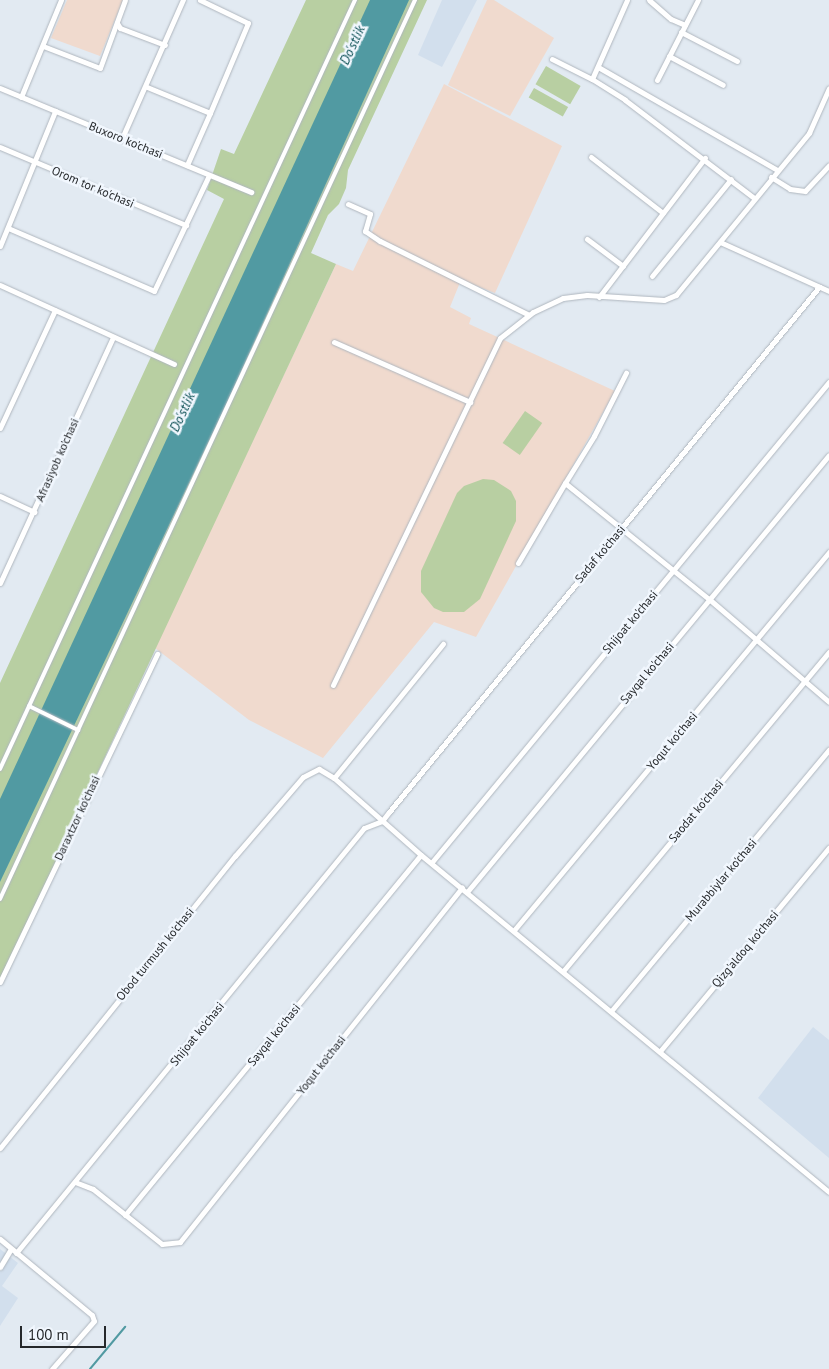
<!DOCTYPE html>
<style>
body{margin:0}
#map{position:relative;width:829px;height:1369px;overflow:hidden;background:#e2eaf2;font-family:"PT Sans",sans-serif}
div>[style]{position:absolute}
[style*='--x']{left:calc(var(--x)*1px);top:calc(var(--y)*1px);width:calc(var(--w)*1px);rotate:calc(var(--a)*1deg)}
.built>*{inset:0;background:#d2dfed}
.education>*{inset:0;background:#f0dace}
.green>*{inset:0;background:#b8cfa2;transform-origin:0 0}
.water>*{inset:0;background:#519aa2}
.stream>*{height:2px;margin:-1px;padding:0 1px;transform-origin:1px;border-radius:1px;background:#519aa2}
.roads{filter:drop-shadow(0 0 1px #afb6be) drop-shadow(0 0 1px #afb6be)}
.pedestrian>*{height:4px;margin:-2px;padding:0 2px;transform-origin:2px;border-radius:2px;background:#fff}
.minor>*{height:5px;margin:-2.5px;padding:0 2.5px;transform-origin:2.5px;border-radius:2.5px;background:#fff}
span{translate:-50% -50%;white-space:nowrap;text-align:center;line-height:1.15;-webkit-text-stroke:5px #f1f7fe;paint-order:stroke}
.street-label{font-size:12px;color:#25282b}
.water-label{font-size:14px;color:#105257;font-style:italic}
.scale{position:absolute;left:20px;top:1326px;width:86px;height:22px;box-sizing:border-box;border:2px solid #25282b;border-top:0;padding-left:6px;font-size:15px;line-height:18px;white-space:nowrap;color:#25282b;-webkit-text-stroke:4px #f1f7fe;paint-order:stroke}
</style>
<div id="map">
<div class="built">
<div style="clip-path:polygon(442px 0,477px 0,442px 67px,418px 55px)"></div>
<div style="clip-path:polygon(813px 1027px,829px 1040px,829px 1158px,758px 1098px)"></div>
<div style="clip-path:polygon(0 1249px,18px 1263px,2px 1286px,18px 1298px,0 1326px)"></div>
</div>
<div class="education">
<div style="clip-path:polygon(67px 0,123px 0,100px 56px,51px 38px)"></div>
<div style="clip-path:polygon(487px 0,494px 0,554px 38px,510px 116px,448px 85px)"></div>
<div style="clip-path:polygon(444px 84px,562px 146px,495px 293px,461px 280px,450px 307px,471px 318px,469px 324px,615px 391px,476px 637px,434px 622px,323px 758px,249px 720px,155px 648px,336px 264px,353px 271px)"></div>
</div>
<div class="green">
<div style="clip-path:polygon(306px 0,427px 0,348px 170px,346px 188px,339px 204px,328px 215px,311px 253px,336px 264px,0 981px,0 683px,224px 199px,207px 190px,221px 149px,234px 154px)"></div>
<div style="left:546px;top:66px;width:40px;height:21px;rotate:30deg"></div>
<div style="left:534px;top:88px;width:39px;height:11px;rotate:29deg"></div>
<div style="left:525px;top:411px;width:21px;height:39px;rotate:35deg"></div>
<div style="clip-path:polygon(483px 479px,494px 480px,511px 491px,516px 501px,516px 521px,480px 599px,464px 612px,443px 612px,434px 608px,421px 592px,421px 571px,457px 493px,464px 486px)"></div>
</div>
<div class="water">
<div style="clip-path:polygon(370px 0,409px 0,226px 405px,0 882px,0 799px)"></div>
</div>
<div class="stream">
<div style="--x:90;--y:1369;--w:55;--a:-50.2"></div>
</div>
<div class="roads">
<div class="pedestrian">
<div style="--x:29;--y:706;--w:55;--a:26.1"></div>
<div style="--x:0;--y:769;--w:847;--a:-65.22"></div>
<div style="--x:0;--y:899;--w:990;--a:-65.22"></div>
</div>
<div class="minor">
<div style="--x:200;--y:0;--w:53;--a:25.6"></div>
<div style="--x:248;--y:23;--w:98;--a:112.9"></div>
<div style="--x:627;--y:0;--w:86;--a:113.9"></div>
<div style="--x:592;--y:79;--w:39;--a:32"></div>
<div style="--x:625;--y:100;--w:162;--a:37.2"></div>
<div style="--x:649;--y:0;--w:29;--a:41"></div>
<div style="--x:671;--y:19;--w:15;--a:23"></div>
<div style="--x:117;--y:23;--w:6;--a:59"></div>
<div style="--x:120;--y:28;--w:48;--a:20.7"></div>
<div style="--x:681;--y:32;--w:63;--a:27.4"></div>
<div style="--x:43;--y:46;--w:61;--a:21.1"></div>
<div style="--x:100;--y:68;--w:72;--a:-69.8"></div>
<div style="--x:669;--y:56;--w:61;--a:28.2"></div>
<div style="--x:552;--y:59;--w:45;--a:26.6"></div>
<div style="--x:598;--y:67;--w:207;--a:29.9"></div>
<div style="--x:657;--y:80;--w:90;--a:-62.9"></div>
<div style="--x:147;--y:87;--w:68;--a:22.4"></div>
<div style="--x:210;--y:113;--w:57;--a:113.9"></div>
<div style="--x:0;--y:88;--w:272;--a:22.5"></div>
<div style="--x:21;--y:97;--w:105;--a:-67.6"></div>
<div style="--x:122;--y:138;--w:151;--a:-66.2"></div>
<div style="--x:0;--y:147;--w:202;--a:22.8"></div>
<div style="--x:591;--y:157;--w:91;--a:37.9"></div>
<div style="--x:771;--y:177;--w:22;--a:32"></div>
<div style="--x:790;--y:189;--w:15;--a:8"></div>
<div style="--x:805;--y:191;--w:35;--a:-47"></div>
<div style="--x:348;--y:204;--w:24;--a:24"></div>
<div style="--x:370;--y:214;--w:18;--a:106"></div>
<div style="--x:365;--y:231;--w:18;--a:34"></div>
<div style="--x:380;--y:241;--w:166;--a:26.4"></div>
<div style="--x:8;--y:228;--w:159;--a:23.3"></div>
<div style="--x:154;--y:291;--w:128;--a:-64.6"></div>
<div style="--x:587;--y:239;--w:45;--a:36.9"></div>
<div style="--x:720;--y:242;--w:120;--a:24.2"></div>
<div style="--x:0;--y:246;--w:146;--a:-67.8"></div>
<div style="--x:652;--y:276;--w:125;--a:-50.8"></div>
<div style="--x:0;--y:285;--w:191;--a:24.4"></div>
<div style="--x:599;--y:297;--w:175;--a:-52.7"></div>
<div style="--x:334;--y:342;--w:149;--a:23.8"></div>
<div style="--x:0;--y:428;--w:130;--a:-65"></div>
<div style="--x:565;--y:483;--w:55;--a:-58.3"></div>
<div style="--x:594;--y:436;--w:71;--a:-63.1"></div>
<div style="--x:0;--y:496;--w:38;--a:25"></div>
<div style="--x:518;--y:563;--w:93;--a:-59.6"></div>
<div style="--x:565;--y:483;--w:185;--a:38.9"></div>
<div style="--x:709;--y:599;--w:158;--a:40.6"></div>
<div style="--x:0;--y:583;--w:271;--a:-65.3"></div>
<div style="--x:333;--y:685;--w:385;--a:-64.3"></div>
<div style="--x:500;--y:338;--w:42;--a:-38.2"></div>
<div style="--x:533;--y:312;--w:33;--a:-25"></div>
<div style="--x:563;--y:298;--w:24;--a:-7"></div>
<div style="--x:587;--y:295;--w:77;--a:3.7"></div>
<div style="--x:664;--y:300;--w:13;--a:-23"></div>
<div style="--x:676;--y:295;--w:210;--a:-50.6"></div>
<div style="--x:809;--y:133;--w:49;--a:-66"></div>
<div style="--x:334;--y:778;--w:173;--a:-50.9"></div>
<div style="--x:432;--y:862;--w:623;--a:-50.41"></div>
<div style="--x:467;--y:892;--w:567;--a:-50.36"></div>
<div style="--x:515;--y:929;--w:491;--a:-50.2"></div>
<div style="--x:564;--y:970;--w:414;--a:-50.2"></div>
<div style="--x:0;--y:982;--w:364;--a:-64.4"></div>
<div style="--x:612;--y:1010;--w:339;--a:-50.2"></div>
<div style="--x:661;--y:1050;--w:263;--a:-50.3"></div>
<div style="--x:0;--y:1148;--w:375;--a:-51.2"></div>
<div style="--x:235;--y:856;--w:104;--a:-49.3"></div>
<div style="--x:303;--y:777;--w:18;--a:-27"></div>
<div style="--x:319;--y:769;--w:17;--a:31"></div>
<div style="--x:334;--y:778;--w:116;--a:41.5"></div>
<div style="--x:421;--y:855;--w:529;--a:39.56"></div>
<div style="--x:75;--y:1182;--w:19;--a:21"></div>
<div style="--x:93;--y:1189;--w:88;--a:38.6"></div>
<div style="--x:162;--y:1244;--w:18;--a:-6"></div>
<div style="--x:180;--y:1242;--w:453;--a:-51.5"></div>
<div style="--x:125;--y:1215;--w:466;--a:-50.6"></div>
<div style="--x:0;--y:1239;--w:119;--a:39.6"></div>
<div style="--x:92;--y:1315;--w:6;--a:72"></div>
<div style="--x:94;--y:1321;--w:64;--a:131.2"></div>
<div style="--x:16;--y:1253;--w:549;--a:-50.69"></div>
<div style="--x:364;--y:828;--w:19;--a:-21"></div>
<div style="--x:382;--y:821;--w:11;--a:-52"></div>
<div style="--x:389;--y:812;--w:679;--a:-50.68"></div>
<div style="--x:0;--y:1267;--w:21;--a:-59"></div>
</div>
</div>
<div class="street-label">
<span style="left:126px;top:140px;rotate:22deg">Buxoro ko'chasi</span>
<span style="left:93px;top:187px;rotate:23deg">Orom tor ko'chasi</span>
<span style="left:57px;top:460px;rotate:-66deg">Afrasiyob ko'chasi</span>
<span style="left:600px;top:554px;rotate:-50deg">Sadaf ko'chasi</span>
<span style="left:630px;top:622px;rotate:-50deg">Shijoat ko'chasi</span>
<span style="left:647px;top:673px;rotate:-50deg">Sayqal ko'chasi</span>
<span style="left:672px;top:741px;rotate:-50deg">Yoqut ko'chasi</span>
<span style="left:696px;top:811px;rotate:-50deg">Saodat ko'chasi</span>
<span style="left:77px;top:818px;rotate:-65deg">Daraxtzor ko'chasi</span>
<span style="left:721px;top:880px;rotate:-50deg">Murabbiylar ko'chasi</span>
<span style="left:745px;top:949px;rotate:-50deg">Qizg'aldoq ko'chasi</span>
<span style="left:155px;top:954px;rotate:-51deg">Obod turmush ko'chasi</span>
<span style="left:197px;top:1034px;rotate:-51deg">Shijoat ko'chasi</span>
<span style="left:274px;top:1035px;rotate:-51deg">Sayqal ko'chasi</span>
<span style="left:321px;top:1065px;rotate:-52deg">Yoqut ko'chasi</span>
</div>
<div class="water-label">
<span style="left:352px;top:45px;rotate:-65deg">Do'stlik</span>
<span style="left:182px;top:412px;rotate:-65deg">Do'stlik</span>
</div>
<div class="scale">100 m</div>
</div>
